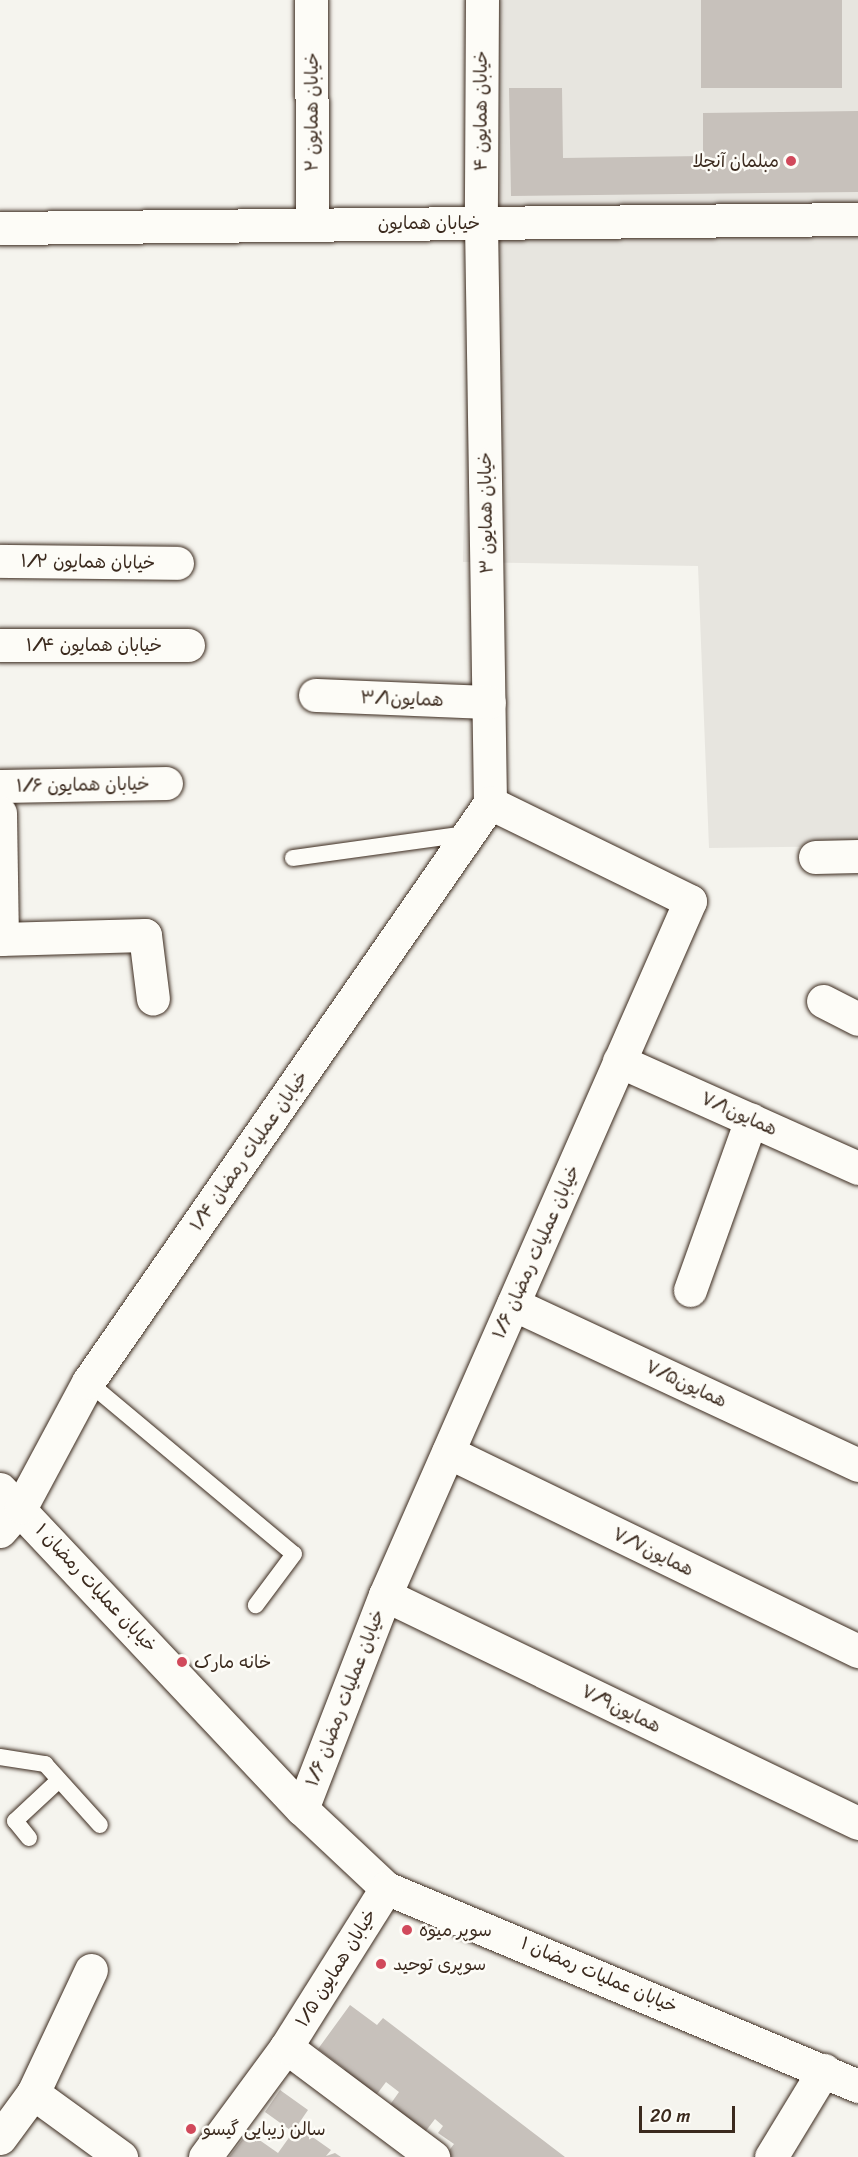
<!DOCTYPE html>
<meta charset="utf-8">
<style>
body{margin:0}
#map{position:relative;width:858px;height:2157px;overflow:hidden;background:#f5f4ee;font-family:Sriracha,"Playpen Sans Arabic",sans-serif}
div>[style]{position:absolute}
[style*='--x']{left:calc(var(--x)*1px);top:calc(var(--y)*1px);width:calc(var(--w)*1px);rotate:calc(var(--a)*1deg)}
.built>*{inset:0;background:#e7e5df}
.building>*{inset:0;background:#c7c1bb;transform-origin:0 0}
.roads{filter:drop-shadow(0 0 2px #3b2a1e) drop-shadow(0 0 2px #3b2a1e)}
.service>*{height:16px;margin:-8px;padding:0 8px;transform-origin:8px;border-radius:8px;background:#fdfcf7}
.minor>*{height:33px;margin:-16.5px;padding:0 16.5px;transform-origin:16.5px;border-radius:16.5px;background:#fdfcf7}
.tertiary>*{height:33px;margin:-16.5px;padding:0 16.5px;transform-origin:16.5px;border-radius:16.5px;background:#fdfcf7}
.dots>*{width:16px;height:16px;translate:-50% -50%;box-sizing:border-box;border:3px solid #fdfcf7;border-radius:50%}
span{translate:-50% -50%;white-space:nowrap;text-align:center;line-height:1.15;-webkit-text-stroke:5px #fdfcf7;paint-order:stroke}
.street-label{font-size:18px;color:#3b2a1e}
.poi-label{font-size:18px;color:#3b2a1e}
.right{translate:-100% -50%;text-align:right}
.left{translate:0 -50%;text-align:left}
.scale{position:absolute;left:639px;top:2106px;width:96px;height:27px;box-sizing:border-box;border:3px solid #3b2a1e;border-top:0;padding-left:8px;font-size:18px;line-height:21px;white-space:nowrap;color:#3b2a1e;-webkit-text-stroke:4px #fdfcf7;paint-order:stroke}
</style>
<div id="map">
<div class="built">
<div style="clip-path:polygon(474px 0,858px 0,858px 846px,709px 848px,698px 566px,463px 562px)"></div>
</div>
<div class="building">
<div style="left:701px;top:0;width:141px;height:88px"></div>
<div style="clip-path:polygon(509px 88px,562px 88px,563px 158px,703px 156px,703px 113px,858px 111px,858px 192px,511px 196px)"></div>
<div style="clip-path:polygon(350px 2005px,377px 2025px,383px 2018px,565px 2157px,444px 2157px,454px 2144px,438px 2133px,443px 2126px,435px 2119px,422px 2136px,387px 2109px,399px 2092px,386px 2082px,374px 2098px,341px 2074px,345px 2069px,318px 2049px)"></div>
<div style="clip-path:polygon(280px 2090px,308px 2110px,297px 2126px,331px 2150px,326px 2156px,335px 2153px,341px 2157px,229px 2157px,248px 2132px,278px 2153px,293px 2132px,265px 2112px)"></div>
</div>
<div class="roads">
<div class="service">
<div style="--x:293;--y:858;--w:176;--a:-7.9"></div>
<div style="--x:88;--y:1382;--w:268;--a:39.9"></div>
<div style="--x:294;--y:1554;--w:64;--a:126.7"></div>
<div style="--x:0;--y:1757;--w:46;--a:8.8"></div>
<div style="--x:45;--y:1764;--w:82;--a:48"></div>
<div style="--x:29;--y:1838;--w:22;--a:-129"></div>
<div style="--x:15;--y:1821;--w:60;--a:-43"></div>
</div>
<div class="minor">
<div style="--x:311;--y:0;--w:224;--a:89.7"></div>
<div style="--x:482;--y:0;--w:223;--a:90.3"></div>
<div style="--x:481;--y:223;--w:580;--a:89.11"></div>
<div style="--x:0;--y:561;--w:177;--a:0.6"></div>
<div style="--x:0;--y:645;--w:188;--a:0"></div>
<div style="--x:315;--y:695;--w:174;--a:2.3"></div>
<div style="--x:0;--y:786;--w:166;--a:-1"></div>
<div style="--x:0;--y:813;--w:126;--a:89.1"></div>
<div style="--x:815;--y:857;--w:43;--a:-1.3"></div>
<div style="--x:0;--y:939;--w:145;--a:-1.6"></div>
<div style="--x:145;--y:935;--w:64;--a:82.9"></div>
<div style="--x:823;--y:1001;--w:39;--a:27"></div>
<div style="--x:619;--y:1061;--w:262;--a:24.1"></div>
<div style="--x:690;--y:1290;--w:181;--a:-70.3"></div>
<div style="--x:513;--y:1304;--w:381;--a:25"></div>
<div style="--x:448;--y:1452;--w:456;--a:25.9"></div>
<div style="--x:0;--y:1489;--w:440;--a:46.7"></div>
<div style="--x:302;--y:1809;--w:115;--a:43.2"></div>
<div style="--x:386;--y:1888;--w:512;--a:22.76"></div>
<div style="--x:0;--y:1531;--w:32;--a:-49"></div>
<div style="--x:21;--y:1507;--w:142;--a:-61.8"></div>
<div style="--x:88;--y:1382;--w:705;--a:-55.23"></div>
<div style="--x:385;--y:1595;--w:525;--a:25.74"></div>
<div style="--x:302;--y:1809;--w:230;--a:-68.8"></div>
<div style="--x:385;--y:1595;--w:758;--a:-66.28"></div>
<div style="--x:690;--y:901;--w:223;--a:-153.9"></div>
<div style="--x:286;--y:2047;--w:184;--a:36.8"></div>
<div style="--x:33;--y:2093;--w:109;--a:36"></div>
<div style="--x:0;--y:2138;--w:56;--a:-53.7"></div>
<div style="--x:33;--y:2093;--w:136;--a:-64.8"></div>
<div style="--x:205;--y:2157;--w:137;--a:-53.6"></div>
<div style="--x:286;--y:2047;--w:188;--a:-57.8"></div>
<div style="--x:771;--y:2157;--w:102;--a:-58.7"></div>
</div>
<div class="tertiary">
<div style="--x:0;--y:228;--w:858;--a:-0.6"></div>
</div>
</div>
<div class="dots">
<div style="left:791px;top:161px;background:#d1495b"></div>
<div style="left:182px;top:1662px;background:#d1495b"></div>
<div style="left:407px;top:1930px;background:#d1495b"></div>
<div style="left:381px;top:1964px;background:#d1495b"></div>
<div style="left:191px;top:2129px;background:#d1495b"></div>
</div>
<div class="street-label">
<span style="left:481px;top:111px;rotate:-90deg">خیابان همایون ۴</span>
<span style="left:312px;top:112px;rotate:-90deg">خیابان همایون ۲</span>
<span style="left:429px;top:223px">خیابان همایون</span>
<span style="left:486px;top:513px;rotate:-91deg">خیابان همایون ۳</span>
<span style="left:88px;top:562px;rotate:1deg">خیابان همایون ۱/۲</span>
<span style="left:94px;top:645px">خیابان همایون ۱/۴</span>
<span style="left:402px;top:699px;rotate:2deg">همایون۳/۱</span>
<span style="left:83px;top:785px;rotate:-1deg">خیابان همایون ۱/۶</span>
<span style="left:739px;top:1114px;rotate:24deg">همایون۷/۱</span>
<span style="left:249px;top:1151px;rotate:-55deg">خیابان عملیات رمضان ۱/۴</span>
<span style="left:536px;top:1252px;rotate:-66deg">خیابان عملیات رمضان ۱/۶</span>
<span style="left:686px;top:1384px;rotate:25deg">همایون۷/۵</span>
<span style="left:653px;top:1552px;rotate:26deg">همایون۷/۷</span>
<span style="left:96px;top:1588px;rotate:47deg">خیابان عملیات رمضان ۱</span>
<span style="left:345px;top:1698px;rotate:-69deg">خیابان عملیات رمضان ۱/۶</span>
<span style="left:621px;top:1709px;rotate:26deg">همایون۷/۹</span>
<span style="left:336px;top:1968px;rotate:-58deg">خیابان همایون ۱/۵</span>
<span style="left:599px;top:1975px;rotate:23deg">خیابان عملیات رمضان ۱</span>
</div>
<div class="poi-label">
<span class="right" style="left:779px;top:161px">مبلمان آنجلا</span>
<span class="left" style="left:194px;top:1662px">خانه مارک</span>
<span class="left" style="left:419px;top:1930px">سوپر میوه</span>
<span class="left" style="left:393px;top:1964px">سوپری توحید</span>
<span class="left" style="left:203px;top:2129px">سالن زیبایی گیسو</span>
</div>
<div class="scale">20 m</div>
</div>
